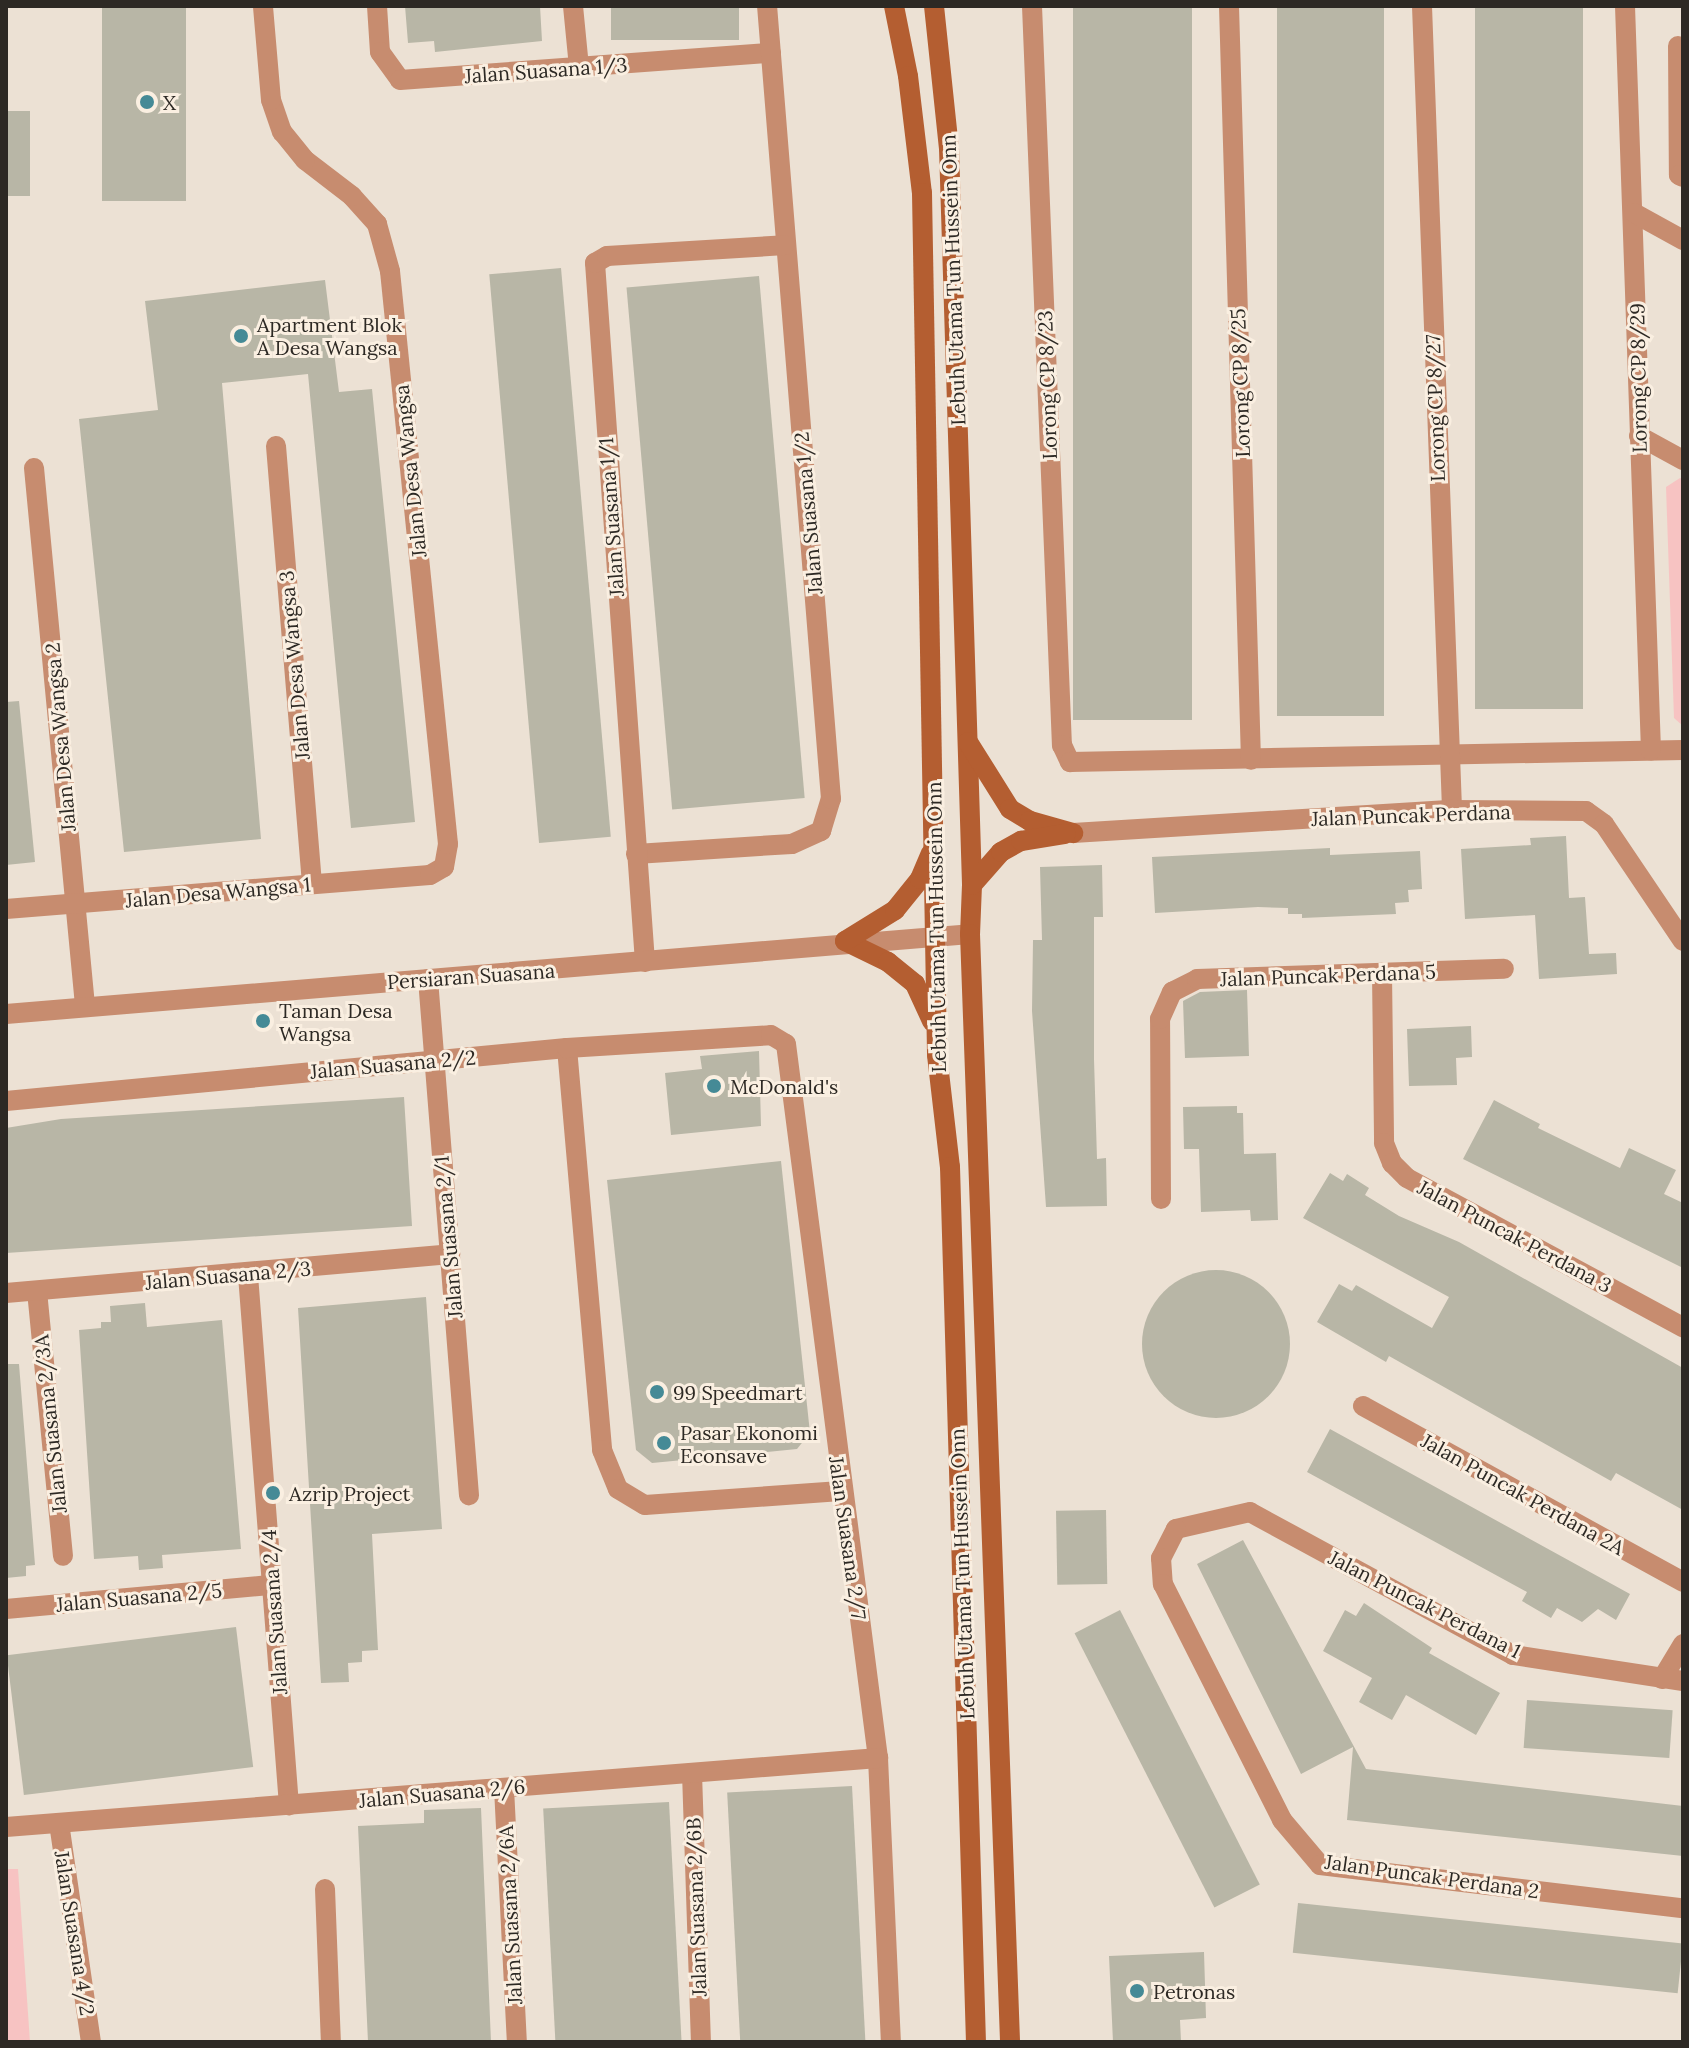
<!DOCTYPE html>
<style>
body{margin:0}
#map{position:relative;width:1689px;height:2048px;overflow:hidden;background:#ece1d4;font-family:Lora,serif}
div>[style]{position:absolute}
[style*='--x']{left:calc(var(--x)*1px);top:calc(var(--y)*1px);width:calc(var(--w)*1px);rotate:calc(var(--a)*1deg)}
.green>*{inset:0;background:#f7c3c2}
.building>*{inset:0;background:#b8b6a6;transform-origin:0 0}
.round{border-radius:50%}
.minor>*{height:20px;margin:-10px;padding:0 10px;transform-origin:10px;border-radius:10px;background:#c78c6f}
.secondary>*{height:20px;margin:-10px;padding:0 10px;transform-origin:10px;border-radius:10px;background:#b45e31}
.dots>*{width:22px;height:22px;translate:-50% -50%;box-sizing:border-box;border:4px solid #faefe1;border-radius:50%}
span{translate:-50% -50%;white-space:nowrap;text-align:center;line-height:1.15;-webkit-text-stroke:6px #faefe1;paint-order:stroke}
.street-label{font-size:20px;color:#2d2924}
.poi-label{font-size:20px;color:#2d2924}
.left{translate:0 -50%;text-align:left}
.frame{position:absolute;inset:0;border:8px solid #2d2924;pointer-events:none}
</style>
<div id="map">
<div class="green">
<div style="clip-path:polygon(1680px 478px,1683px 479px,1683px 726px,1674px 718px,1666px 487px)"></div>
<div style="clip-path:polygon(6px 1869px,18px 1869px,30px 2042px,6px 2042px)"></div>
</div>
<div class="building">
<div style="left:102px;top:6px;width:84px;height:195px"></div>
<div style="clip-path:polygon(405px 6px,540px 6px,542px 41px,435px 52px,434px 41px,408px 43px)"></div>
<div style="left:611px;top:6px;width:128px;height:34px"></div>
<div style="left:1073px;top:6px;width:119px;height:714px"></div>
<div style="left:1277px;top:6px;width:107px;height:710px"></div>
<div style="left:1475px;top:6px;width:108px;height:703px"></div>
<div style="left:6px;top:111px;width:24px;height:85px"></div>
<div style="left:561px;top:268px;width:571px;height:72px;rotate:85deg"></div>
<div style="left:759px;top:276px;width:524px;height:133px;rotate:85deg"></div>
<div style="clip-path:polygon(325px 280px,339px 392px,372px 389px,415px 822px,351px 828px,308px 374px,222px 383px,261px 839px,124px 852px,79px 419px,158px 410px,145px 301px)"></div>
<div style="clip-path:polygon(19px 701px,35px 862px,6px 865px,6px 702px)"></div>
<div style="clip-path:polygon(1566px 836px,1569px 898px,1585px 897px,1589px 954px,1616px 953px,1617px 974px,1539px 979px,1535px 915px,1465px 919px,1461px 849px,1531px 845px,1530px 838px)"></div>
<div style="clip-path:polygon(1330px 848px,1330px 855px,1420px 851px,1422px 889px,1408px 890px,1409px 902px,1395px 903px,1396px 914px,1302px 918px,1302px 914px,1288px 914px,1288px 908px,1258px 907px,1155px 913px,1152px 857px)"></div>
<div style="clip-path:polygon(1102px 865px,1103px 917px,1094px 917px,1094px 1059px,1097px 1159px,1106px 1158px,1107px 1206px,1046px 1207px,1032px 1011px,1033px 940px,1042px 940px,1040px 867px)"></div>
<div style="clip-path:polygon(1247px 990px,1249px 1056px,1185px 1058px,1183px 1001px,1200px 992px)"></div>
<div style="clip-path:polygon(1471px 1026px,1472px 1057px,1456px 1058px,1457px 1085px,1409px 1086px,1407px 1029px)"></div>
<div style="clip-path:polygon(759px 1051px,761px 1126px,671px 1135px,665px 1073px,702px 1069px,700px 1056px)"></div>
<div style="clip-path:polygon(404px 1097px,412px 1226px,6px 1253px,6px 1128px,61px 1119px)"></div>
<div style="clip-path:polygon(1494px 1100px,1540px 1124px,1538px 1128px,1620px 1168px,1629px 1148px,1676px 1170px,1664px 1194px,1683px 1203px,1683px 1268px,1463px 1159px)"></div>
<div style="clip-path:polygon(1237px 1106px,1237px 1113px,1243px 1113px,1244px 1154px,1276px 1153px,1278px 1220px,1251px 1221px,1250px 1210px,1201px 1212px,1199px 1149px,1184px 1149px,1183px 1107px)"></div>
<div style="clip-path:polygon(781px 1161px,810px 1433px,797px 1449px,652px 1463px,636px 1450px,607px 1180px)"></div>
<div style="clip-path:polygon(1330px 1173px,1343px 1181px,1347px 1174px,1369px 1188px,1365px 1195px,1399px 1216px,1459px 1242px,1683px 1368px,1683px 1510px,1616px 1473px,1611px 1481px,1389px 1356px,1386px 1362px,1317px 1322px,1339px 1284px,1352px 1291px,1356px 1285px,1432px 1328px,1449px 1297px,1303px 1218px)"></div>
<div class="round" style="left:1142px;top:1270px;width:148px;height:148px"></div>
<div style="clip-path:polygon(426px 1297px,442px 1529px,372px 1534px,378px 1650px,362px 1651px,362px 1662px,348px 1663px,349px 1682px,321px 1683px,298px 1308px)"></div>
<div style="clip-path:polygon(145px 1303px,147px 1327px,222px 1320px,241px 1549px,162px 1555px,163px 1568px,139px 1570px,138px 1556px,94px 1559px,79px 1330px,101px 1328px,101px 1322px,111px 1322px,110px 1306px)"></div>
<div style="clip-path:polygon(6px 1364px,19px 1364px,35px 1565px,26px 1566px,26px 1576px,6px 1578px)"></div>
<div style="clip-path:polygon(1330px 1429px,1630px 1594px,1616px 1620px,1598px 1609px,1582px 1622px,1557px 1608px,1551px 1618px,1522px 1601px,1527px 1592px,1307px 1472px)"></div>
<div style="left:1106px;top:1510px;width:74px;height:50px;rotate:89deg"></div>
<div style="clip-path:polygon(1243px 1540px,1366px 1769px,1683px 1806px,1683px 1856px,1347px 1820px,1353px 1747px,1301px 1774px,1197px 1564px)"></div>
<div style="clip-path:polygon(1364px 1603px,1432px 1648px,1429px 1653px,1500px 1693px,1476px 1735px,1406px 1695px,1392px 1720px,1359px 1702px,1372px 1678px,1323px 1651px,1345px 1610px,1356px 1616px)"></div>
<div style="left:1120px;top:1610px;width:308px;height:51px;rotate:63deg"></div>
<div style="left:236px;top:1627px;width:141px;height:231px;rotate:83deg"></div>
<div style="left:1527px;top:1700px;width:146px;height:48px;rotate:4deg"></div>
<div style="left:852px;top:1786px;width:256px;height:125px;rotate:87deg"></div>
<div style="left:669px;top:1802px;width:240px;height:126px;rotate:87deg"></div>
<div style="clip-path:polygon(481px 1808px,491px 2042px,368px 2042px,358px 1826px,424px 1823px,424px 1810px)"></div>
<div style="left:1298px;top:1903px;width:387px;height:50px;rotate:6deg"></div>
<div style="clip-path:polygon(1204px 1952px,1206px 2018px,1180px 2020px,1181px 2042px,1113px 2042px,1109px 1956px)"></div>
</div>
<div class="minor">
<div style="--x:377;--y:6;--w:46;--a:86.3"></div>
<div style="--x:380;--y:52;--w:34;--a:54"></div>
<div style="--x:400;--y:80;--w:372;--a:-4.2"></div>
<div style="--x:573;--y:6;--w:61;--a:84.4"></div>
<div style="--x:1032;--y:6;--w:740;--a:87.68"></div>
<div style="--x:1062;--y:745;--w:19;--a:65"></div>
<div style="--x:1070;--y:762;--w:613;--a:-1.12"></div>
<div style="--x:1229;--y:6;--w:754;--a:88.33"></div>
<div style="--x:1422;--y:6;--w:805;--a:87.86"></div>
<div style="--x:1625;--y:6;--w:745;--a:88"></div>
<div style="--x:1678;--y:46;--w:129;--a:89.6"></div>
<div style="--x:1679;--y:175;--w:4;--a:27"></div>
<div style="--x:1634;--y:213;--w:56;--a:28.9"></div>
<div style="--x:1639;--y:436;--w:50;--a:28.6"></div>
<div style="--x:276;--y:446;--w:439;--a:85.3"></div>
<div style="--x:34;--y:468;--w:540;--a:84.58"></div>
<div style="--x:1073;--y:833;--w:380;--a:-3.5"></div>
<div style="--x:1452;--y:810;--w:134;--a:0.4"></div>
<div style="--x:1586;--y:811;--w:22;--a:36"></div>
<div style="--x:1604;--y:824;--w:141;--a:56"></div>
<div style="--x:636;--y:854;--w:156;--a:-3.7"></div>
<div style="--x:792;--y:844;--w:32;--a:-24"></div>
<div style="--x:821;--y:831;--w:34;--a:-73"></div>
<div style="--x:831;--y:799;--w:796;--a:-94.61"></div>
<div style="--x:6;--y:909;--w:425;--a:-4.6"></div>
<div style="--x:430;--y:875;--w:16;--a:-30"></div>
<div style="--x:444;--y:867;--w:23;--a:-80"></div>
<div style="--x:448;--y:844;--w:576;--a:-95.78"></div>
<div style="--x:390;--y:271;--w:49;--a:-105.5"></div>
<div style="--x:377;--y:224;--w:38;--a:-132"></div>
<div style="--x:352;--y:196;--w:59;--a:-142.5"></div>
<div style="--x:305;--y:160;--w:36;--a:-129"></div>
<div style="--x:282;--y:132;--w:34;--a:-109"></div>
<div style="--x:271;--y:100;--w:94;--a:-94.9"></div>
<div style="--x:645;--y:962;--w:701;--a:-94.09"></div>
<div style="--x:595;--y:263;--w:14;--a:-30"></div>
<div style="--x:607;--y:256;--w:178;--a:-3.5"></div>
<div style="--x:1382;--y:973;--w:170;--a:89.3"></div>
<div style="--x:1384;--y:1143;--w:22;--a:68"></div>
<div style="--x:1392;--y:1163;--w:21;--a:45"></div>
<div style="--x:1407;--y:1178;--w:314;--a:28.4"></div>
<div style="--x:428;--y:979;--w:518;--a:85.46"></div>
<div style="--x:6;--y:1014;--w:967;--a:-4.74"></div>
<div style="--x:567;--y:1048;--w:404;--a:85"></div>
<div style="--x:602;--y:1450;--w:42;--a:67.7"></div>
<div style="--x:618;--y:1489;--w:31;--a:31"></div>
<div style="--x:645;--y:1505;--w:196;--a:-4.1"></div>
<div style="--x:6;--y:1101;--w:563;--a:-5.4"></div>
<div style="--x:567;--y:1048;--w:204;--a:-3.6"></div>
<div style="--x:771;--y:1035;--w:17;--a:31"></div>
<div style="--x:786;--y:1044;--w:720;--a:82.66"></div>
<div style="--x:878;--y:1758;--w:284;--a:87.4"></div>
<div style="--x:1161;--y:1199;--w:180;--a:-90.3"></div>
<div style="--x:1160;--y:1019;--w:30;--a:-66"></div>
<div style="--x:1172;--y:992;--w:28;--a:-27"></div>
<div style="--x:1197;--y:979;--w:307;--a:-1.9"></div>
<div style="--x:248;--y:1275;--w:532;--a:85.58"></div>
<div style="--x:37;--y:1291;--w:266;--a:84.4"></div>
<div style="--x:6;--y:1293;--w:446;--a:-5"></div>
<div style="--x:1363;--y:1406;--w:365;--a:28.8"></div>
<div style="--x:6;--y:1609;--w:267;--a:-5.2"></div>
<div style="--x:1662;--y:1679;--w:41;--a:-59"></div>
<div style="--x:1683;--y:1681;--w:172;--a:-171.3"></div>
<div style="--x:1513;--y:1655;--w:299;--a:-151.5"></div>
<div style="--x:1250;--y:1512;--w:76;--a:167.1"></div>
<div style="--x:1176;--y:1529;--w:33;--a:117"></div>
<div style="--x:1161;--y:1558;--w:26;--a:86"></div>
<div style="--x:1163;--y:1584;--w:264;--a:63.2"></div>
<div style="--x:1282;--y:1820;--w:59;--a:49.8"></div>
<div style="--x:1320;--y:1865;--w:366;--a:6.8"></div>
<div style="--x:692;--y:1773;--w:269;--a:88.1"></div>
<div style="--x:504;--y:1788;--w:254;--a:87.1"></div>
<div style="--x:59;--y:1823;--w:221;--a:81.7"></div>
<div style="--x:6;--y:1827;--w:875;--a:-4.52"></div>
<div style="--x:325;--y:1889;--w:153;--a:87.8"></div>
</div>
<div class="secondary">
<div style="--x:894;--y:6;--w:71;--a:78.7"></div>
<div style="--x:908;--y:76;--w:118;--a:83.2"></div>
<div style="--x:922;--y:193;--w:862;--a:89"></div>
<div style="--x:937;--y:1055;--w:113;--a:83.4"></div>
<div style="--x:950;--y:1167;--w:875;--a:88.3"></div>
<div style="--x:934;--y:6;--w:143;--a:84"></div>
<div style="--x:949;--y:148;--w:737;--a:88.21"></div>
<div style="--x:972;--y:885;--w:49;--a:92.3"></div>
<div style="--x:970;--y:934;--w:1109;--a:87.93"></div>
<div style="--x:968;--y:742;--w:79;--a:57.9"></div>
<div style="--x:1010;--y:809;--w:23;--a:31"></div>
<div style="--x:1030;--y:821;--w:45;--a:15.6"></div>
<div style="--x:972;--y:885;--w:44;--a:-48.7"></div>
<div style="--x:1001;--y:852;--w:23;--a:-29"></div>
<div style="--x:1021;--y:841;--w:45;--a:-9"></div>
<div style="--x:845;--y:941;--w:48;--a:26"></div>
<div style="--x:888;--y:962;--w:35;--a:39"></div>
<div style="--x:915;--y:984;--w:41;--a:65.3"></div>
<div style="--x:845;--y:941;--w:59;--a:-31.8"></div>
<div style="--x:895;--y:910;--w:40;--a:-51"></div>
<div style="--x:920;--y:879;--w:28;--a:-67"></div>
</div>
<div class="dots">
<div style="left:147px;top:102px;background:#458a96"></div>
<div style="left:241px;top:336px;background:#458a96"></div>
<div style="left:263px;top:1021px;background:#458a96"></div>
<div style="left:714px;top:1086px;background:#458a96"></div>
<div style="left:657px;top:1392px;background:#458a96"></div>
<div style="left:664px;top:1443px;background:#458a96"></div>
<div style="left:273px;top:1493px;background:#458a96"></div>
<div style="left:1137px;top:1991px;background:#458a96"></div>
</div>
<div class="street-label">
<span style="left:546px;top:70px;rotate:-4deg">Jalan Suasana 1/3</span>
<span style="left:953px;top:280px;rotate:-92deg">Lebuh Utama Tun Hussein Onn</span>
<span style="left:1638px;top:378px;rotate:-91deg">Lorong CP 8/29</span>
<span style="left:1240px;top:383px;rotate:-92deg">Lorong CP 8/25</span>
<span style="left:1047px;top:385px;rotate:-92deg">Lorong CP 8/23</span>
<span style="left:1435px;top:408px;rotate:-92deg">Lorong CP 8/27</span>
<span style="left:410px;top:471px;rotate:-96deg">Jalan Desa Wangsa</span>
<span style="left:808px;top:513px;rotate:-95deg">Jalan Suasana 1/2</span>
<span style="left:611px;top:517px;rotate:-94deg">Jalan Suasana 1/1</span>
<span style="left:294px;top:665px;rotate:-95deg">Jalan Desa Wangsa 3</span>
<span style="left:60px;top:737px;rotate:-95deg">Jalan Desa Wangsa 2</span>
<span style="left:1411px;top:815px;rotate:-2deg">Jalan Puncak Perdana</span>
<span style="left:218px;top:892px;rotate:-5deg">Jalan Desa Wangsa 1</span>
<span style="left:936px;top:927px;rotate:-91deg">Lebuh Utama Tun Hussein Onn</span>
<span style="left:1328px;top:975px;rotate:-2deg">Jalan Puncak Perdana 5</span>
<span style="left:471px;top:976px;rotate:-4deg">Persiaran Suasana</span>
<span style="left:393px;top:1064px;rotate:-5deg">Jalan Suasana 2/2</span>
<span style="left:1515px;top:1236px;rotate:28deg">Jalan Puncak Perdana 3</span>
<span style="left:448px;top:1237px;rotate:-95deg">Jalan Suasana 2/1</span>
<span style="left:228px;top:1275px;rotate:-5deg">Jalan Suasana 2/3</span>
<span style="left:50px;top:1424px;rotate:-96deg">Jalan Suasana 2/3A</span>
<span style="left:1523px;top:1494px;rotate:29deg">Jalan Puncak Perdana 2A</span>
<span style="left:848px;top:1538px;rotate:82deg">Jalan Suasana 2/7</span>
<span style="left:962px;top:1574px;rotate:-92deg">Lebuh Utama Tun Hussein Onn</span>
<span style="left:139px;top:1597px;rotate:-5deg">Jalan Suasana 2/5</span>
<span style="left:1425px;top:1604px;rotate:27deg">Jalan Puncak Perdana 1</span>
<span style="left:274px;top:1612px;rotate:-94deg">Jalan Suasana 2/4</span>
<span style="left:442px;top:1793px;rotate:-5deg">Jalan Suasana 2/6</span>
<span style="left:1432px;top:1876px;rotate:8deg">Jalan Puncak Perdana 2</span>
<span style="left:696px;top:1907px;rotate:-92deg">Jalan Suasana 2/6B</span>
<span style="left:510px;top:1915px;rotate:-93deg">Jalan Suasana 2/6A</span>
<span style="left:75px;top:1933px;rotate:81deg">Jalan Suasana 4/2</span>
</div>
<div class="poi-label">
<span class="left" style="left:163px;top:102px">X</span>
<span class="left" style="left:257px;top:336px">Apartment Blok<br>A Desa Wangsa</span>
<span class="left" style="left:279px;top:1022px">Taman Desa<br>Wangsa</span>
<span class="left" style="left:730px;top:1086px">McDonald's</span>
<span class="left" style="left:673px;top:1392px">99 Speedmart</span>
<span class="left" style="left:680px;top:1444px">Pasar Ekonomi<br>Econsave</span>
<span class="left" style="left:289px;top:1493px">Azrip Project</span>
<span class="left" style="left:1153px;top:1991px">Petronas</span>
</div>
<div class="frame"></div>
</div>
